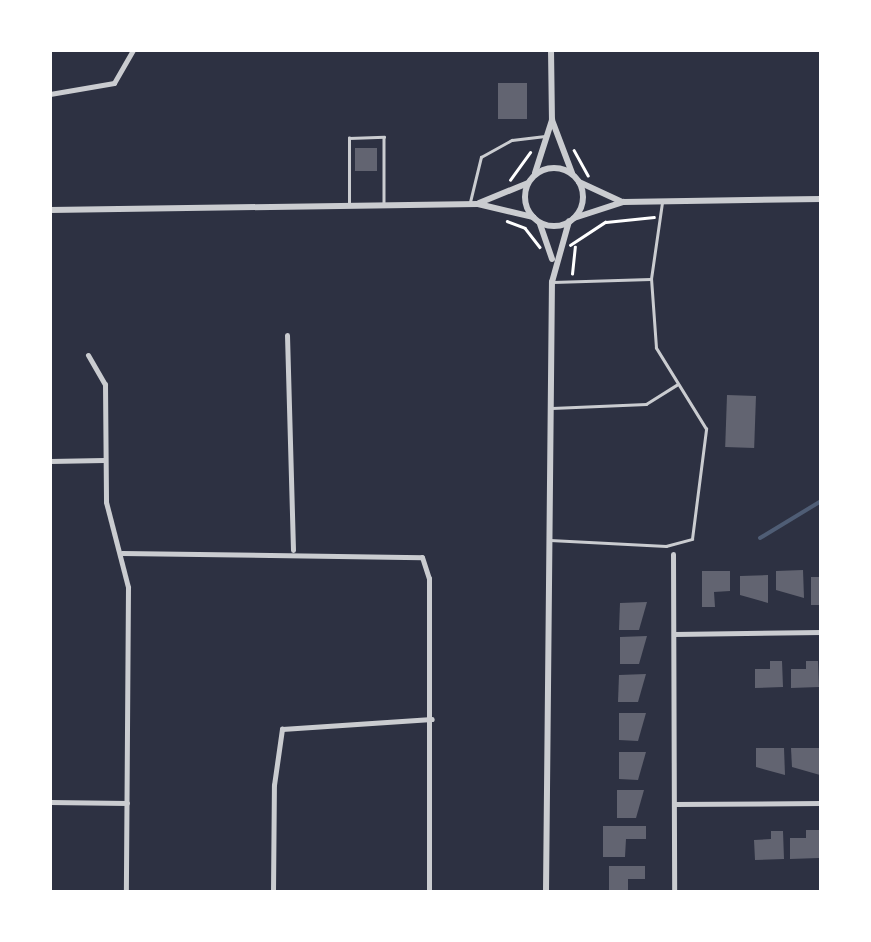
<!DOCTYPE html>
<style>
body{margin:0}
#map{position:relative;width:871px;height:942px;overflow:hidden;background:#2d3142;font-family:"Crimson Pro",serif}
div>[style]{position:absolute}
[style*='--x']{left:calc(var(--x)*1px);top:calc(var(--y)*1px);width:calc(var(--w)*1px);rotate:calc(var(--a)*1deg)}
.stream>*{height:4px;margin:-2px;padding:0 2px;transform-origin:2px;border-radius:2px;background:#4f5d75}
.building>*{inset:0;background:#626471;transform-origin:0 0}
.path>*{height:2.5px;margin:-1.25px;padding:0 1.25px;transform-origin:1.25px;border-radius:1.25px;background:#fff}
.service>*{height:2.5px;margin:-1.25px;padding:0 1.25px;transform-origin:1.25px;border-radius:1.25px;background:#caccd0}
.minor>*{height:5px;margin:-2.5px;padding:0 2.5px;transform-origin:2.5px;border-radius:2.5px;background:#caccd0}
.tertiary>*{height:6px;margin:-3px;padding:0 3px;transform-origin:3px;border-radius:3px;background:#caccd0}
.tertiary>.ring{margin:-3px;padding:0;box-sizing:content-box;background:none;border:6px solid #caccd0;border-radius:50%}
span{translate:-50% -50%;white-space:nowrap;text-align:center;line-height:1.15;-webkit-text-stroke:9px #fff;paint-order:stroke}
.frame{position:absolute;inset:0;border:52px solid #fff;pointer-events:none}
</style>
<div id="map">
<div class="stream">
<div style="--x:760;--y:538;--w:71;--a:-31.2"></div>
</div>
<div class="building">
<div style="left:498px;top:83px;width:29px;height:36px"></div>
<div style="left:355px;top:148px;width:22px;height:23px"></div>
<div style="left:727px;top:395px;width:29px;height:52px;rotate:2deg"></div>
<div style="clip-path:polygon(803px 570px,804px 598px,776px 590px,776px 571px)"></div>
<div style="clip-path:polygon(702px 571px,730px 571px,730px 591px,714px 592px,715px 607px,702px 607px)"></div>
<div style="clip-path:polygon(768px 575px,768px 603px,740px 595px,740px 576px)"></div>
<div style="left:811px;top:577px;width:10px;height:28px"></div>
<div style="clip-path:polygon(647px 602px,639px 630px,619px 630px,620px 603px)"></div>
<div style="clip-path:polygon(647px 636px,639px 664px,620px 664px,620px 637px)"></div>
<div style="clip-path:polygon(770px 661px,782px 661px,783px 687px,755px 688px,755px 669px,770px 669px)"></div>
<div style="clip-path:polygon(806px 661px,818px 661px,819px 687px,791px 688px,791px 669px,806px 669px)"></div>
<div style="clip-path:polygon(646px 674px,638px 702px,618px 702px,619px 675px)"></div>
<div style="clip-path:polygon(619px 713px,646px 713px,638px 741px,619px 740px)"></div>
<div style="clip-path:polygon(756px 748px,784px 748px,785px 775px,756px 767px)"></div>
<div style="clip-path:polygon(791px 748px,819px 748px,820px 775px,792px 767px)"></div>
<div style="clip-path:polygon(619px 752px,646px 752px,638px 780px,619px 779px)"></div>
<div style="clip-path:polygon(617px 790px,644px 790px,636px 818px,617px 818px)"></div>
<div style="clip-path:polygon(603px 826px,646px 826px,646px 839px,626px 839px,625px 857px,603px 857px)"></div>
<div style="clip-path:polygon(806px 830px,819px 830px,819px 858px,790px 859px,790px 838px,806px 838px)"></div>
<div style="clip-path:polygon(771px 831px,783px 831px,784px 859px,755px 860px,754px 840px,771px 839px)"></div>
<div style="clip-path:polygon(609px 866px,645px 866px,645px 879px,628px 879px,628px 892px,609px 892px)"></div>
</div>
<div class="path">
<div style="--x:574;--y:150;--w:29;--a:61"></div>
<div style="--x:510;--y:180;--w:34;--a:-54"></div>
<div style="--x:507;--y:221;--w:19;--a:21"></div>
<div style="--x:525;--y:228;--w:24;--a:52"></div>
<div style="--x:606;--y:222;--w:48;--a:-5.9"></div>
<div style="--x:570;--y:245;--w:42;--a:-33.3"></div>
<div style="--x:572;--y:274;--w:27;--a:-84"></div>
</div>
<div class="service">
<div style="--x:470;--y:202;--w:46;--a:-76.3"></div>
<div style="--x:481;--y:157;--w:35;--a:-29"></div>
<div style="--x:512;--y:140;--w:33;--a:-7"></div>
<div style="--x:349;--y:204;--w:66;--a:-90"></div>
<div style="--x:349;--y:138;--w:35;--a:-2"></div>
<div style="--x:384;--y:137;--w:66;--a:90"></div>
<div style="--x:553;--y:282;--w:97;--a:-1.8"></div>
<div style="--x:552;--y:408;--w:94;--a:-2.4"></div>
<div style="--x:646;--y:404;--w:36;--a:-32"></div>
<div style="--x:550;--y:540;--w:116;--a:3"></div>
<div style="--x:666;--y:546;--w:27;--a:-15"></div>
<div style="--x:692;--y:539;--w:111;--a:-82.7"></div>
<div style="--x:706;--y:429;--w:95;--a:-121.7"></div>
<div style="--x:656;--y:348;--w:69;--a:-94.1"></div>
<div style="--x:651;--y:279;--w:77;--a:-81.8"></div>
</div>
<div class="minor">
<div style="--x:50;--y:94;--w:65;--a:-9.8"></div>
<div style="--x:114;--y:83;--w:38;--a:-60"></div>
<div style="--x:287;--y:335;--w:215;--a:88.4"></div>
<div style="--x:88;--y:355;--w:34;--a:60"></div>
<div style="--x:105;--y:384;--w:118;--a:89.5"></div>
<div style="--x:106;--y:502;--w:88;--a:75.5"></div>
<div style="--x:128;--y:587;--w:305;--a:90.4"></div>
<div style="--x:50;--y:461;--w:54;--a:-1.1"></div>
<div style="--x:122;--y:553;--w:300;--a:0.8"></div>
<div style="--x:422;--y:557;--w:22;--a:72"></div>
<div style="--x:429;--y:578;--w:314;--a:90"></div>
<div style="--x:673;--y:554;--w:338;--a:89.8"></div>
<div style="--x:674;--y:634;--w:147;--a:-0.8"></div>
<div style="--x:50;--y:802;--w:77;--a:0.7"></div>
<div style="--x:674;--y:804;--w:147;--a:-0.4"></div>
<div style="--x:273;--y:892;--w:107;--a:-89.5"></div>
<div style="--x:274;--y:785;--w:57;--a:-81.9"></div>
<div style="--x:282;--y:729;--w:150;--a:-3.8"></div>
</div>
<div class="tertiary">
<div style="--x:551;--y:50;--w:70;--a:89.2"></div>
<div style="--x:552;--y:120;--w:57;--a:69.3"></div>
<div class="ring" style="left:525px;top:168px;width:52px;height:52px"></div>
<div style="--x:535;--y:173;--w:56;--a:-72.2"></div>
<div style="--x:579;--y:182;--w:47;--a:24.9"></div>
<div style="--x:479;--y:203;--w:53;--a:-22.2"></div>
<div style="--x:50;--y:210;--w:428;--a:-0.8"></div>
<div style="--x:478;--y:204;--w:57;--a:13.3"></div>
<div style="--x:574;--y:218;--w:52;--a:-18.1"></div>
<div style="--x:623;--y:202;--w:198;--a:-0.9"></div>
<div style="--x:540;--y:224;--w:37;--a:71"></div>
<div style="--x:546;--y:892;--w:610;--a:-89.44"></div>
<div style="--x:552;--y:282;--w:63;--a:-74.4"></div>
</div>
<div class="frame"></div>
</div>
